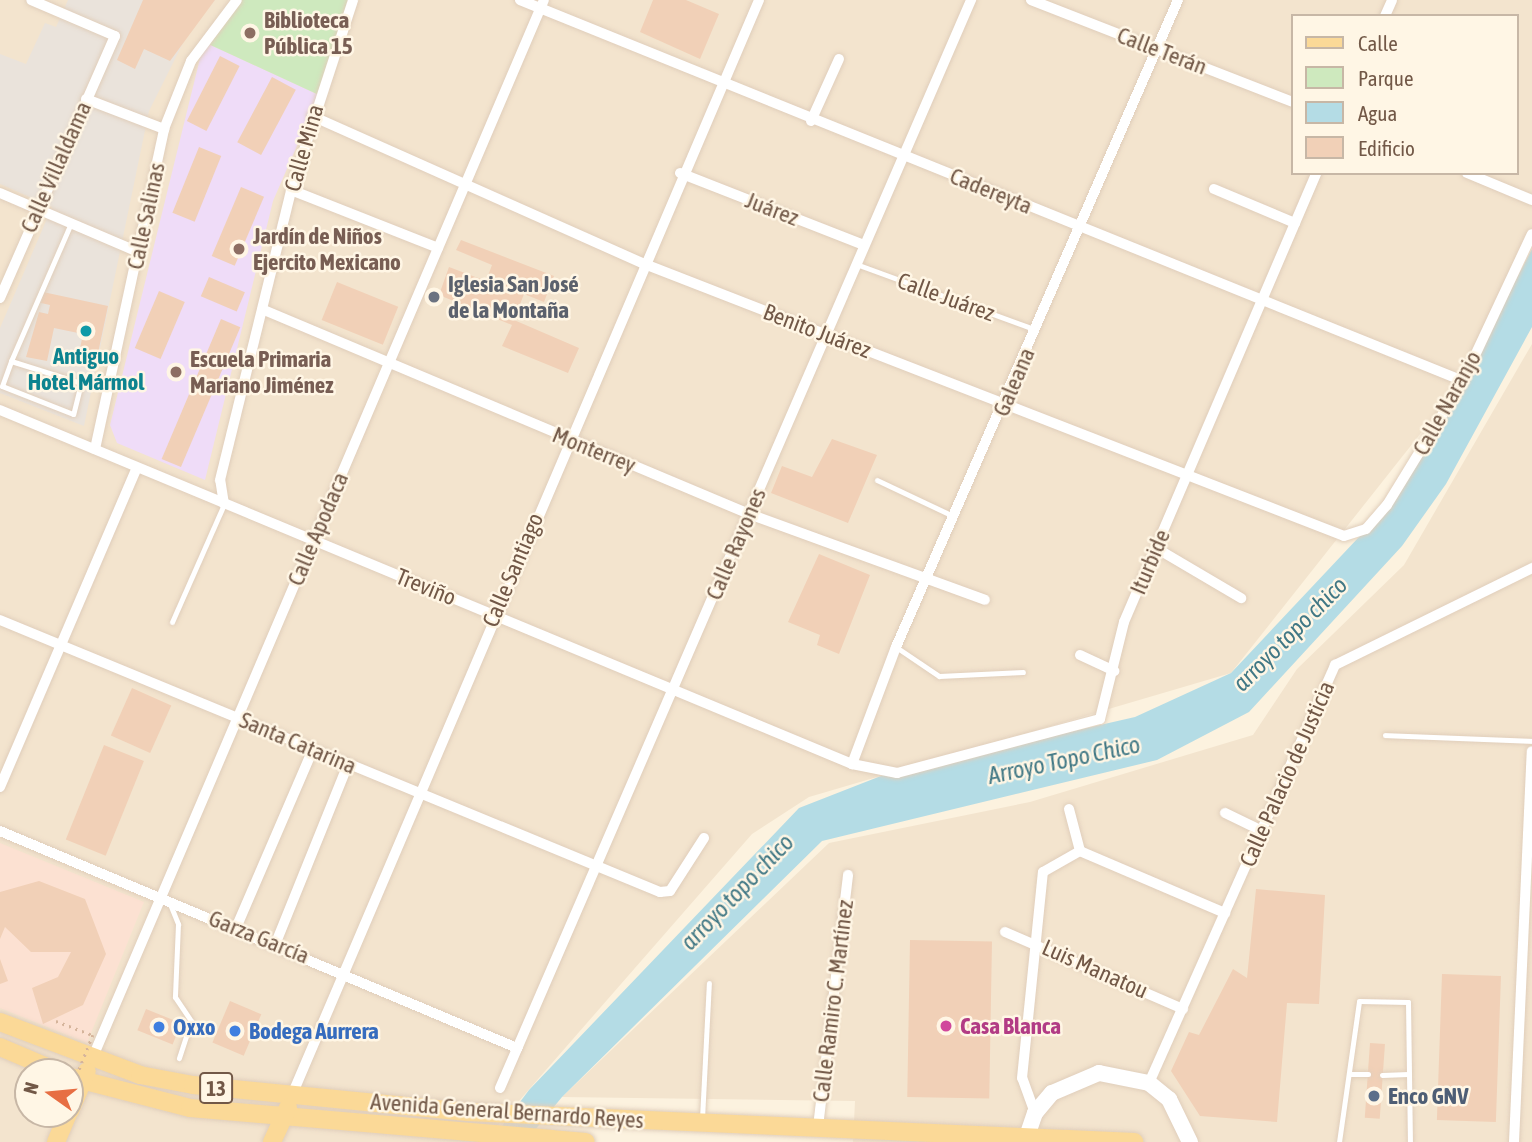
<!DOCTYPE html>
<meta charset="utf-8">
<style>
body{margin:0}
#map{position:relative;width:1532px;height:1142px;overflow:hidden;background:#fcf2df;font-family:"Asap Condensed",sans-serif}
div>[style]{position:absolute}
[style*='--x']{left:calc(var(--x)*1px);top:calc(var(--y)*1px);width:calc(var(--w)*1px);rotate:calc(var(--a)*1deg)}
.residential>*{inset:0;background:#f3e4ce}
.commercial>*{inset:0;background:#fce1d2}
.industrial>*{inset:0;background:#eae3db}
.education>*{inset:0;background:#efdcf8}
.green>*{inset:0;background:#cee9be}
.water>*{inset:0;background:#b4dce5}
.building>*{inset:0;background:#f1d0b7;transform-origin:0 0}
.roads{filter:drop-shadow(0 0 2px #e0cebb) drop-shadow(0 0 2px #e0cebb)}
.lane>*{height:5px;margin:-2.5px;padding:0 2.5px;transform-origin:2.5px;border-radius:2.5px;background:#fff}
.street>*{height:10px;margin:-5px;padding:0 5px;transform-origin:5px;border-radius:5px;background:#fff}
.secondary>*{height:16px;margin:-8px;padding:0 8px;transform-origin:8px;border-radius:8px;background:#fff}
.primary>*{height:18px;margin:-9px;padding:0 9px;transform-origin:9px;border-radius:9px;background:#fbd997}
.path-bridge>*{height:2.5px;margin-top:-1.25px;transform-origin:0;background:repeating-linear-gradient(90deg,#d5b49b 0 2px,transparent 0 7px)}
.dots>*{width:19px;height:19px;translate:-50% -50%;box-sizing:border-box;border:4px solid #fff6e5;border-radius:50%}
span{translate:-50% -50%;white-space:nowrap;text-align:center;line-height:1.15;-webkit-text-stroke:5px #fff6e5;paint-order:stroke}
.shield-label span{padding:2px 5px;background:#fff6e5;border:2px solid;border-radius:5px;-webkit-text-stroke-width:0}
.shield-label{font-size:21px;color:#725847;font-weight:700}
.education-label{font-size:23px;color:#785e54;font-weight:700}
.left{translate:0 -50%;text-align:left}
.street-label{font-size:23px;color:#725847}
.worship-label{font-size:23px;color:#5b616d;font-weight:700}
.culture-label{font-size:23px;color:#0d838f;font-weight:700}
.hotel-label{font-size:23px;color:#b23c85;font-weight:700}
.shop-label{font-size:23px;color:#366cbe;font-weight:700}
.service-label{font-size:23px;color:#4e5e75;font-weight:700}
.water-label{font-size:24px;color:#417885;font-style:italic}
.legend{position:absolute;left:1291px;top:14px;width:228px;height:161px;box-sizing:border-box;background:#fff6e5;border:2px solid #c7b7a6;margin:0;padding:9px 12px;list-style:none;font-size:21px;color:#725847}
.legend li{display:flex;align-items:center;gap:14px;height:35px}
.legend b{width:35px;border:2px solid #c7b7a6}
.north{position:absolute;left:14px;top:1058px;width:70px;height:70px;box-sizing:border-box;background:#fff6e5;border:2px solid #c7b7a6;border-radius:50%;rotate:285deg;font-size:19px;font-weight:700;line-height:28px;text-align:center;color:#725847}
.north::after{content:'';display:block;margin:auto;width:24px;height:32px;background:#e76e43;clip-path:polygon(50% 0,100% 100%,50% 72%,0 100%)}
</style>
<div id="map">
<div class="residential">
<div style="clip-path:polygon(evenodd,0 0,1532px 0,1532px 243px,1466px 376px,1231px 673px,809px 797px,752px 834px,483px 1142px,0 1142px,0 0,1292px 16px,1516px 16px,1516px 173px,1292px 173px,1292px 16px,0 0,28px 1072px,70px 1072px,70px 1114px,28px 1114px,28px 1072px)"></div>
<div style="clip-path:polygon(1532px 344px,1532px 1142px,853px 1142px,855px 1101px,562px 1097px,829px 843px,1030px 802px,1253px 735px,1297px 669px,1404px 565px)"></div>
</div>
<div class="commercial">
<div style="clip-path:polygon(0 843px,144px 902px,87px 1043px,0 1008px)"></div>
</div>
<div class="industrial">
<div style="clip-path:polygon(68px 0,215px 0,187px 35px,149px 111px,84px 426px,0 393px,0 328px,52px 207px,0 184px,0 54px,26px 64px,45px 23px,56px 27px)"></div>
</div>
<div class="education">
<div style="clip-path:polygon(204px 42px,319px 95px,273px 201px,205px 480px,117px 443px,110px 425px)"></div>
</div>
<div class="green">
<div style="clip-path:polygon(238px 0,353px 0,319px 95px,204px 42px)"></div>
</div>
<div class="water">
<div style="clip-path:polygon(1532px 249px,1532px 327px,1446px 484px,1402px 546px,1249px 712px,1157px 760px,822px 841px,562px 1097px,525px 1142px,490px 1142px,529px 1090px,799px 808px,886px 774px,1135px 717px,1231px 673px,1374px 521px,1463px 381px)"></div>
</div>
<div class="building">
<div style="clip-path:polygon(143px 0,215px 0,170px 61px,144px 49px,135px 69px,117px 60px)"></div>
<div style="clip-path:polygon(653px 0,686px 0,719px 14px,700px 59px,640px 32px)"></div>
<div style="left:220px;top:56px;width:22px;height:73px;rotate:27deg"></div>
<div style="left:272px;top:77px;width:27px;height:74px;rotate:28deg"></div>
<div style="left:199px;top:147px;width:24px;height:71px;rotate:22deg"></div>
<div style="left:241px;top:187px;width:25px;height:75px;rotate:23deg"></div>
<div style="clip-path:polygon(461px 240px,554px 276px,544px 302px,524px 294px,514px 320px,579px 348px,568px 373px,502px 346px,512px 325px,439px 295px,449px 267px,486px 281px,492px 265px,456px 250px)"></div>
<div style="left:209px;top:277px;width:39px;height:21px;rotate:23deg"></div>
<div style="left:337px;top:282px;width:66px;height:41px;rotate:22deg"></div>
<div style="left:159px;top:291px;width:28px;height:62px;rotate:23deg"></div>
<div style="clip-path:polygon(43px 292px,108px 306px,95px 367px,77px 363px,83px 334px,54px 328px,47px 361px,26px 357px,39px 312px,48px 314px,50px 305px,41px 303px)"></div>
<div style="left:221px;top:319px;width:21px;height:152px;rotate:23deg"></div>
<div style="clip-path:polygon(832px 439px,877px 455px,848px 523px,771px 493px,782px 466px,812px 477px)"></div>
<div style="clip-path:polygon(819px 554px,870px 575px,839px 654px,817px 645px,820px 635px,788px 622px)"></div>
<div style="left:132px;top:688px;width:43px;height:52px;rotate:24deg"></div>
<div style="left:104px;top:745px;width:43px;height:102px;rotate:22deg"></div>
<div style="clip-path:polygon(39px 881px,85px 899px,106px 954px,83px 1005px,43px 1024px,32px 988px,58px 977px,71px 952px,31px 952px,5px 927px,0 939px,0 892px)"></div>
<div style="clip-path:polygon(1256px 889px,1325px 895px,1319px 1004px,1287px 1003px,1277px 1122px,1200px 1116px,1171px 1071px,1189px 1032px,1199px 1035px,1233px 969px,1247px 978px)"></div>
<div style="left:910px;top:940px;width:82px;height:157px;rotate:1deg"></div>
<div style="clip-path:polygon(0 959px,8px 981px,0 984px)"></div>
<div style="left:1442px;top:974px;width:59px;height:146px;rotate:2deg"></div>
<div style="left:230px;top:1001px;width:34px;height:45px;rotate:23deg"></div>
<div style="left:146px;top:1009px;width:38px;height:23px;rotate:22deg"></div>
<div style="left:1370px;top:1043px;width:15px;height:75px;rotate:4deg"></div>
</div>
<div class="roads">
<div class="lane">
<div style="--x:856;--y:264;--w:189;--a:20.1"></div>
<div style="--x:11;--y:361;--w:73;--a:17.4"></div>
<div style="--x:81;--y:383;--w:32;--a:104"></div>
<div style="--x:73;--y:414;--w:76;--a:-158.5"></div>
<div style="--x:2;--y:386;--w:27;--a:-70"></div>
<div style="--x:11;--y:361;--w:150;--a:-66.5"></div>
<div style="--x:877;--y:480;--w:84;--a:25.3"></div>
<div style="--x:172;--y:622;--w:129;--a:-66.2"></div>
<div style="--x:896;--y:647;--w:52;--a:34"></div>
<div style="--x:939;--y:676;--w:84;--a:-2.7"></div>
<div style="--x:1385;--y:735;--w:147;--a:2.3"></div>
<div style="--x:170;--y:904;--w:22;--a:68"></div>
<div style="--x:178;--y:924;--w:73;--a:92.4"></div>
<div style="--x:175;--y:997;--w:29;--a:56"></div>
<div style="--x:191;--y:1021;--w:39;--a:108"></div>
<div style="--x:1349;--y:1074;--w:19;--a:0"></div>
<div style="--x:1382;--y:1075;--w:26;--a:-2"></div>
<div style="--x:702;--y:1119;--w:136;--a:-87.1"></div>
<div style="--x:1339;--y:1142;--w:142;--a:-81.9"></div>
<div style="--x:1359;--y:1001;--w:49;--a:1.2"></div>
<div style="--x:1408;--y:1002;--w:140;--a:89.2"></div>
</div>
<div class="street">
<div style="--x:520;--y:0;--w:1017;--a:22"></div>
<div style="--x:1031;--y:0;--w:280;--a:21.3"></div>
<div style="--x:1385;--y:16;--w:17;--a:-66"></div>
<div style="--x:86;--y:99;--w:84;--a:21"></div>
<div style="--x:312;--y:116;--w:361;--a:24"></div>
<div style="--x:642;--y:263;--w:753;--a:21.25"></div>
<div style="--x:1344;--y:536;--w:23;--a:-18"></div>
<div style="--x:1366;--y:529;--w:32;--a:-49"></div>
<div style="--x:1387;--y:505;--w:145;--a:-58.5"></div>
<div style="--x:1463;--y:381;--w:162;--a:-64.9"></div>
<div style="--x:811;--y:121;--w:68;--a:-65.7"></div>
<div style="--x:680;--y:173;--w:198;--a:21.4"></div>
<div style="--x:1467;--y:173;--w:70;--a:22.6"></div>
<div style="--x:1214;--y:189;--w:88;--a:22.8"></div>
<div style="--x:291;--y:190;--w:158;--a:21.5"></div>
<div style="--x:0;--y:193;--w:150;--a:23.1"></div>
<div style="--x:0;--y:298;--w:286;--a:-66.3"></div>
<div style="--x:115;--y:36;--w:91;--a:-156.8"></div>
<div style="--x:264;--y:310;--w:526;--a:22.81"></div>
<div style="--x:749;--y:514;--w:251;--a:20"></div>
<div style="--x:0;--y:410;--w:923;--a:22.56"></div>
<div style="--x:852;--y:764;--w:46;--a:11.3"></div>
<div style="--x:897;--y:773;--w:210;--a:-14.9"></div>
<div style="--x:1100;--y:719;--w:100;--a:-76.1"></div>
<div style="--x:1124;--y:622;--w:488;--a:-66.8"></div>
<div style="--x:95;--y:449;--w:327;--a:-77.8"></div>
<div style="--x:164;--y:129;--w:73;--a:-68.3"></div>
<div style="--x:191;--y:61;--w:76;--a:-53"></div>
<div style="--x:224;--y:504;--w:24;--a:-99"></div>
<div style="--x:220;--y:480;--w:299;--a:-76.2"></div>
<div style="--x:291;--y:190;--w:200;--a:-71.9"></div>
<div style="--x:1156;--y:548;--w:99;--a:30.5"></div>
<div style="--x:0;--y:620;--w:714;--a:22.4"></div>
<div style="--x:660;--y:892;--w:10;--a:-6"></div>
<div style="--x:670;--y:891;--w:63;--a:-57.3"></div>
<div style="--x:1080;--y:655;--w:38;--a:25"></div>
<div style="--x:852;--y:764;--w:125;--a:-69.4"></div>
<div style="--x:896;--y:647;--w:706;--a:-66.45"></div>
<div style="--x:0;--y:787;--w:347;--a:-66.8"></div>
<div style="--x:1069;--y:809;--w:43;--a:75.3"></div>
<div style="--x:1225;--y:813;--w:41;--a:25.9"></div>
<div style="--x:0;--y:831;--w:561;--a:22.77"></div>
<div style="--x:236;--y:928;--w:195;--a:-66.7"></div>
<div style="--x:1005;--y:932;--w:194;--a:23.4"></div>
<div style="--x:275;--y:945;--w:195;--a:-68"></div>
<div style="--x:92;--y:1059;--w:1151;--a:-66.89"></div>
<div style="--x:1149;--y:1083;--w:458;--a:-66"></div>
<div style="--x:1335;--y:665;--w:220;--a:-26.2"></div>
<div style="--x:500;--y:1088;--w:1186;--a:-66.59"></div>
<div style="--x:292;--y:1095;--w:1190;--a:-66.9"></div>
<div style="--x:1035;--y:1113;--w:37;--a:-110"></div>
<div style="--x:1022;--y:1078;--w:207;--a:-84.2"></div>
<div style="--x:1043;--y:872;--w:43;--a:-29.6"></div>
<div style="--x:1080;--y:851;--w:158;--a:23.2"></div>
<div style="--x:818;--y:1127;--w:254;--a:-83.2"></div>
<div style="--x:1514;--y:1142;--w:391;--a:-87.4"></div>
</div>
<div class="secondary">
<div style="--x:1025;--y:1142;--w:31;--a:-71"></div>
<div style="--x:1035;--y:1113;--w:26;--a:-50"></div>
<div style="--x:1052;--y:1093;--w:51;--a:-23.1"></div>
<div style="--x:1099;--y:1073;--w:51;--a:11.3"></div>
<div style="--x:1149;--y:1083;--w:26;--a:39"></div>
<div style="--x:1169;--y:1099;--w:48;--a:64"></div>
</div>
<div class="primary">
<div style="--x:0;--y:1022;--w:150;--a:20.7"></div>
<div style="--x:140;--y:1075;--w:54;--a:10.7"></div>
<div style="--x:193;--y:1085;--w:276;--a:5.6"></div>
<div style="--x:468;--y:1112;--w:667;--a:2.58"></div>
<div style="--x:0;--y:1047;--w:64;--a:23"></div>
<div style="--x:70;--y:1077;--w:124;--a:14.5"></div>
<div style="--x:190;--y:1108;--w:397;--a:4.9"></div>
<div style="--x:70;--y:1111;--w:43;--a:-67"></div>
<div style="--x:56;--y:1142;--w:30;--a:-67"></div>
<div style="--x:272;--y:1142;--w:38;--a:-65"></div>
</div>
</div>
<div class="path-bridge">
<div style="--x:56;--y:1021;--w:40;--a:21"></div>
<div style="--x:93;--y:1035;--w:62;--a:111.6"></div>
</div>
<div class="dots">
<div style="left:250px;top:33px;background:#8d6e63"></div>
<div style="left:239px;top:249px;background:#8d6e63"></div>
<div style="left:434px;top:297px;background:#6b7280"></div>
<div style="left:86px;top:331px;background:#0f9aa8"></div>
<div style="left:176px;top:372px;background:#8d6e63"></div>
<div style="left:946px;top:1026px;background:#d1479c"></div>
<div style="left:159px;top:1027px;background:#3f7fe0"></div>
<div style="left:235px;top:1031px;background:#3f7fe0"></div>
<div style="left:1374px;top:1096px;background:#5c6f8a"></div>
</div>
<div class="shield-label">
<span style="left:216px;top:1088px">13</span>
</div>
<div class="education-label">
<span class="left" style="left:264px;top:33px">Biblioteca<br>Pública 15</span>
<span class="left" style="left:253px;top:249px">Jardín de Niños<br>Ejercito Mexicano</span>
<span class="left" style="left:190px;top:372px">Escuela Primaria<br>Mariano Jiménez</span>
</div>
<div class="street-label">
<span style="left:1162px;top:51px;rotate:21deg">Calle Terán</span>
<span style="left:304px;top:148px;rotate:-74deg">Calle Mina</span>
<span style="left:56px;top:167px;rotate:-66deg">Calle Villaldama</span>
<span style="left:991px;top:191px;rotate:22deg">Cadereyta</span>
<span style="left:772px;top:209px;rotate:21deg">Juárez</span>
<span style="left:146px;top:216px;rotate:-78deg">Calle Salinas</span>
<span style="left:946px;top:297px;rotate:20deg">Calle Juárez</span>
<span style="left:817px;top:331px;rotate:21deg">Benito Juárez</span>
<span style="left:1014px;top:382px;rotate:-67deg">Galeana</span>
<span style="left:1447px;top:403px;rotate:-61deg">Calle Naranjo</span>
<span style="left:594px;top:450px;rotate:22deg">Monterrey</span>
<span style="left:318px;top:529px;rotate:-67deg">Calle Apodaca</span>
<span style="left:736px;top:544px;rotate:-67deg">Calle Rayones</span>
<span style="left:1150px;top:562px;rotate:-67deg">Iturbide</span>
<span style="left:513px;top:570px;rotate:-67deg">Calle Santiago</span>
<span style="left:426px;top:587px;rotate:22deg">Treviño</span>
<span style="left:298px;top:743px;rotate:23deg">Santa Catarina</span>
<span style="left:1287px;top:774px;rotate:-66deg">Calle Palacio de Justicia</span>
<span style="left:259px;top:937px;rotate:22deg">Garza García</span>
<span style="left:1095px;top:969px;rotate:24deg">Luis Manatou</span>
<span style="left:833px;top:1001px;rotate:-83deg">Calle Ramiro C. Martínez</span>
<span style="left:507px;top:1111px;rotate:4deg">Avenida General Bernardo Reyes</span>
</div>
<div class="worship-label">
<span class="left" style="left:448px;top:297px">Iglesia San José<br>de la Montaña</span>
</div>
<div class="culture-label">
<span style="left:86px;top:369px">Antiguo<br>Hotel Mármol</span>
</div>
<div class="hotel-label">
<span class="left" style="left:960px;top:1026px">Casa Blanca</span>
</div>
<div class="shop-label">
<span class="left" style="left:173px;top:1027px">Oxxo</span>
<span class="left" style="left:249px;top:1031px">Bodega Aurrera</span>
</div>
<div class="service-label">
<span class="left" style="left:1388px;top:1096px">Enco GNV</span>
</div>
<div class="water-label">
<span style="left:1290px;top:634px;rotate:-45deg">arroyo topo chico</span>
<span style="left:1064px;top:760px;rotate:-12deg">Arroyo Topo Chico</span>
<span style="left:737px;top:892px;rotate:-46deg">arroyo topo chico</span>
</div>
<ul class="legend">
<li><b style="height:9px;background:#fbd997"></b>Calle</li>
<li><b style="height:19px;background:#cee9be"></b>Parque</li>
<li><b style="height:19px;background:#b4dce5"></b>Agua</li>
<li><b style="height:19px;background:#f1d0b7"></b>Edificio</li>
</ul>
<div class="north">N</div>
</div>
